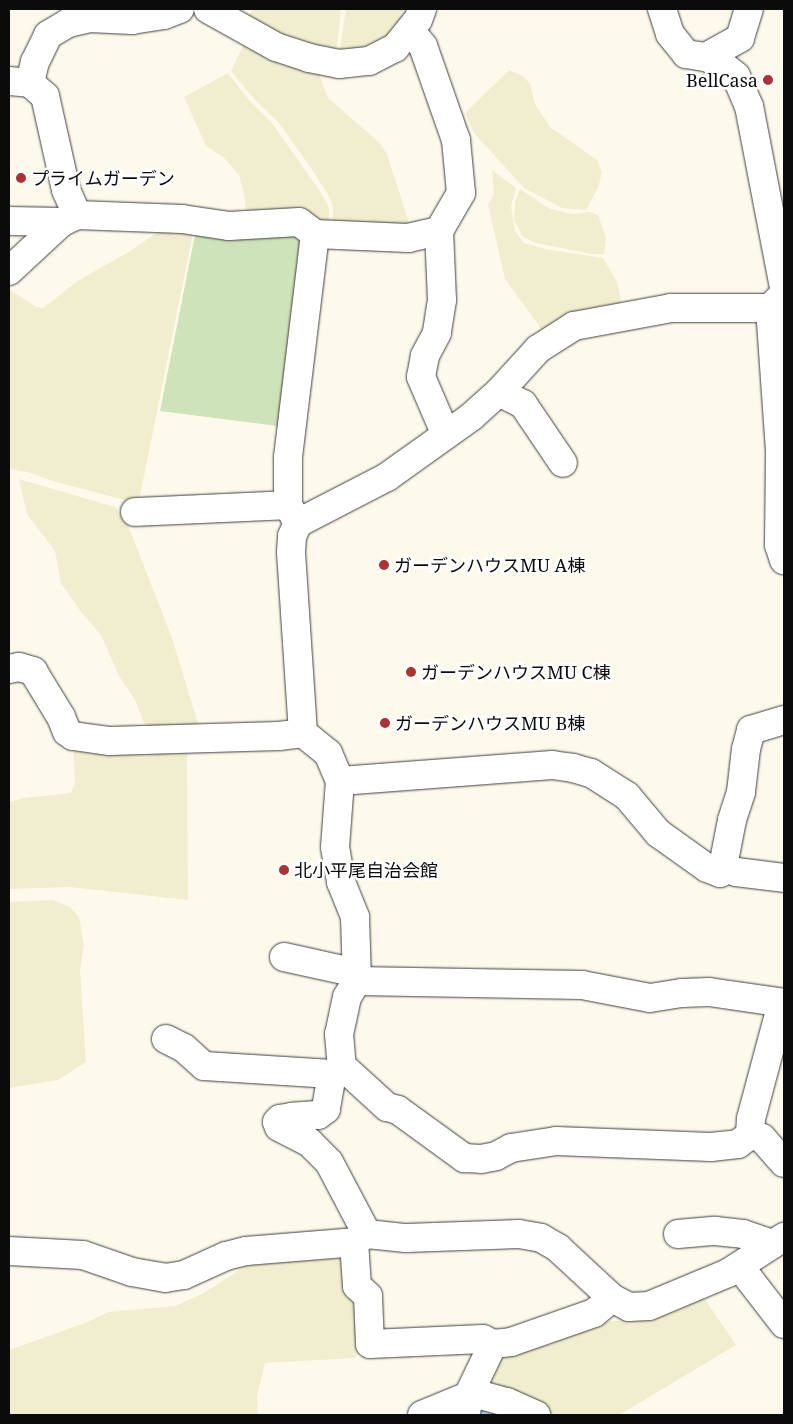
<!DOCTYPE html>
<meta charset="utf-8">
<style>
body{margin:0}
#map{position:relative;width:793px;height:1424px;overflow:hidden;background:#fdfaec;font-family:"Noto Serif","Noto Sans JP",serif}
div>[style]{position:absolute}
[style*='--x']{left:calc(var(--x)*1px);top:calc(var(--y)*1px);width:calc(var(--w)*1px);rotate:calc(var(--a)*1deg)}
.farmland>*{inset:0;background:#f0eecf}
.green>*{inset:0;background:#cee3ba}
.river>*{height:46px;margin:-23px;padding:0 23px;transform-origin:23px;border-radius:23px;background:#b6d7ef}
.roads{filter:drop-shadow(0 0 1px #3e3e3e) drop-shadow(0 0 1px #3e3e3e)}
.minor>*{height:28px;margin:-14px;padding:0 14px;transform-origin:14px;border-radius:14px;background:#fff}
.dots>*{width:14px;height:14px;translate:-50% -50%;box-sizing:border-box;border:2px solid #fff;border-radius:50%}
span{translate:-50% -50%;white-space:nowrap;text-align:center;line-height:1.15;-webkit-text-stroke:5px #fff;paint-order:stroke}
.poi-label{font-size:18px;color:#0b0b0b}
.right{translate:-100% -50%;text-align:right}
.left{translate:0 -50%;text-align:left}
.frame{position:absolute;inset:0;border:10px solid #0b0b0b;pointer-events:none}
</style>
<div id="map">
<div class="farmland">
<div style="clip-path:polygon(254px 9px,341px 9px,336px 55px,242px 21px)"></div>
<div style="clip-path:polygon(346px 9px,410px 9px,384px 42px,339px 56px)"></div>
<div style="clip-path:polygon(244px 44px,317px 69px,328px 98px,379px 142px,387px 154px,412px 232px,332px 227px,333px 208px,330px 198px,311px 168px,279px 123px,256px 101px,231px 71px)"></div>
<div style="clip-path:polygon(509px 70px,523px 76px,530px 84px,535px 104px,550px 127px,597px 160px,602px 172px,598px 188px,586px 210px,562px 208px,524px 188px,474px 133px,465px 113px)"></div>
<div style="clip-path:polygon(228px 73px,248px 99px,271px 122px,320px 191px,329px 208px,329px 226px,310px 213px,295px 211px,246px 213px,244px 193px,239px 175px,223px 157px,206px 146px,184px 97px)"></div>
<div style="clip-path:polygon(492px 170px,516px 188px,511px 206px,515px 231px,524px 243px,545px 249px,603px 258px,617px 282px,623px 308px,545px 334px,505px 279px,488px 205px,494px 194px)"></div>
<div style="clip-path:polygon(520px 189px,550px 209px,572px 214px,590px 212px,598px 215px,606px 238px,604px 254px,592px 254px,536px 243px,523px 237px,514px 220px,515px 201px)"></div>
<div style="clip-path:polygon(167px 226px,194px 228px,139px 501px,121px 499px,56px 482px,28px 472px,9px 469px,9px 289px,36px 307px,43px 308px,79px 280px,127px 253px)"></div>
<div style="clip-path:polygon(19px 479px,115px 507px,126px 520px,172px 638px,200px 730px,153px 732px,144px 723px,135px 700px,119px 676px,101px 635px,81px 612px,61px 583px,55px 551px,27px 514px)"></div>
<div style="clip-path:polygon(73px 744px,187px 749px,188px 900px,69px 887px,9px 889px,9px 802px,23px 798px,71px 793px,75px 783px)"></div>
<div style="clip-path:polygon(53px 900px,70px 907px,79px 917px,84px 945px,80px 971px,86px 1062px,58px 1080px,9px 1088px,9px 902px)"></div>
<div style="clip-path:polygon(345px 1253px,361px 1297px,365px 1342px,355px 1358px,265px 1363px,257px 1396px,258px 1415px,9px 1415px,9px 1350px,85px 1323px,109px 1312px,175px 1306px,202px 1294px,246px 1266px,282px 1258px)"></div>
<div style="clip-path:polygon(702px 1295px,736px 1345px,619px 1415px,547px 1415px,483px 1389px,493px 1359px,603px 1322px,641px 1319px)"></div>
</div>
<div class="green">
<div style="clip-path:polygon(196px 230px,295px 231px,305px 241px,285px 427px,160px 411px)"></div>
</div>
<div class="river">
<div style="--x:456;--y:1415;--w:28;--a:-10"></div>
<div style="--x:484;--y:1410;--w:19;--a:16"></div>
</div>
<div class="roads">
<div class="minor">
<div style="--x:208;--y:9;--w:78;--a:29.2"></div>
<div style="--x:276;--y:47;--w:35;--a:18"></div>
<div style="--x:309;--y:58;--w:31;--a:11"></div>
<div style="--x:339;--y:64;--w:30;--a:-6"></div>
<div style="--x:369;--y:61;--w:29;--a:-27"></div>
<div style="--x:395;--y:48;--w:36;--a:-51"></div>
<div style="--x:418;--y:20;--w:12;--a:-70"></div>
<div style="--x:662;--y:9;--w:26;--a:72"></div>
<div style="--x:670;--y:34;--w:26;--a:51"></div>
<div style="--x:686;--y:54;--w:20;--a:9"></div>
<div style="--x:706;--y:57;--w:17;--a:25"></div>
<div style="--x:721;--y:64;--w:19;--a:39"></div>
<div style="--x:736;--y:76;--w:33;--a:67"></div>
<div style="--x:749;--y:106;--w:185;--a:79.1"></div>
<div style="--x:410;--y:30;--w:21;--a:51"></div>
<div style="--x:423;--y:46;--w:100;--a:70.7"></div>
<div style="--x:456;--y:140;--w:53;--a:84.6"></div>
<div style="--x:461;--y:193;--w:44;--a:120.1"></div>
<div style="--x:439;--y:231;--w:69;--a:87.5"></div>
<div style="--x:442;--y:300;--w:33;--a:99"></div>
<div style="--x:437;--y:333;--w:26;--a:118"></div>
<div style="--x:425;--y:356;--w:21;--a:101"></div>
<div style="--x:421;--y:377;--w:63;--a:66.7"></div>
<div style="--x:706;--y:57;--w:39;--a:-29"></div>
<div style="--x:740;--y:38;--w:30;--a:-73"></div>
<div style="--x:9;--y:81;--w:21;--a:5"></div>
<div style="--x:30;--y:83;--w:20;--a:41"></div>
<div style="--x:45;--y:96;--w:96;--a:77.4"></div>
<div style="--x:66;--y:190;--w:27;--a:66"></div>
<div style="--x:77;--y:215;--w:105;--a:2.2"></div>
<div style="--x:182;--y:219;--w:48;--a:8.5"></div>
<div style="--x:229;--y:226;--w:70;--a:-3.3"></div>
<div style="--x:299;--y:222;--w:20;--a:37"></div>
<div style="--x:315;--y:234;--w:226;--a:96.9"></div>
<div style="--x:288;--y:458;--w:47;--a:90"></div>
<div style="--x:288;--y:505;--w:21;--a:61"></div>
<div style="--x:30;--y:83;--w:22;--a:-77"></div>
<div style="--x:35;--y:62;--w:30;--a:-64"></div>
<div style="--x:48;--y:35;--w:23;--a:-31"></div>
<div style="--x:68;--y:23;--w:22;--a:-13"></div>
<div style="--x:89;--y:18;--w:43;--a:2.7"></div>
<div style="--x:132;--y:20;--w:32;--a:-9"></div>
<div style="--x:164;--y:15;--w:17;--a:-21"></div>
<div style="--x:9;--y:221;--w:53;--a:1.1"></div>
<div style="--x:315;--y:234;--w:93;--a:2.5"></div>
<div style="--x:408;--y:238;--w:32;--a:-13"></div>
<div style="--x:9;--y:271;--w:72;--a:-42.8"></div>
<div style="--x:62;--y:222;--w:17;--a:-25"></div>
<div style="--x:783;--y:295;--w:18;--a:135"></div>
<div style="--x:770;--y:308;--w:143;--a:86"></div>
<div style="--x:780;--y:451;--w:94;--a:90.6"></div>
<div style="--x:779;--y:545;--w:16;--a:72"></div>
<div style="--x:499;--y:392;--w:27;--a:27"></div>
<div style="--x:523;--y:404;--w:71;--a:55.9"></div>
<div style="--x:135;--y:512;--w:153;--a:-2.6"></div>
<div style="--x:9;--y:669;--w:10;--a:-11"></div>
<div style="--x:19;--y:667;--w:15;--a:16"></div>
<div style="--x:33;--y:671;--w:54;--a:58.7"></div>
<div style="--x:61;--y:717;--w:16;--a:68"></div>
<div style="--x:67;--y:732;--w:7;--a:34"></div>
<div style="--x:73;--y:736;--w:37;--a:8"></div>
<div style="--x:110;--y:741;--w:169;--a:-1.7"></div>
<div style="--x:279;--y:736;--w:24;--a:-7"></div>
<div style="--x:303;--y:733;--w:32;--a:39"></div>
<div style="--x:328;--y:753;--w:30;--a:67"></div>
<div style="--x:340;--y:781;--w:66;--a:94.3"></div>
<div style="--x:335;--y:847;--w:36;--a:80"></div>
<div style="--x:341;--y:882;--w:38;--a:68"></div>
<div style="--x:355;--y:917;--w:64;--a:88.2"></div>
<div style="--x:357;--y:981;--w:19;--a:122"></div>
<div style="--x:347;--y:997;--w:38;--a:102"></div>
<div style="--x:339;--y:1034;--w:32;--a:85"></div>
<div style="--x:342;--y:1066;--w:13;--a:141"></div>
<div style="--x:332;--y:1074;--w:36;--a:100"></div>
<div style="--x:326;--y:1109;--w:10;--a:143"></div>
<div style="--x:318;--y:1115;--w:26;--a:176"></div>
<div style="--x:292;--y:1117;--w:12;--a:171"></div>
<div style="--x:280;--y:1119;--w:4;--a:135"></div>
<div style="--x:277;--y:1122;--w:5;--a:68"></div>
<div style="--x:279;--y:1127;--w:34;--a:27"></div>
<div style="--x:309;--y:1142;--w:28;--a:45"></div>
<div style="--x:329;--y:1162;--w:81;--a:62.2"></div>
<div style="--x:303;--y:733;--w:181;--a:-93.8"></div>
<div style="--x:291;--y:552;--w:16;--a:-86"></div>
<div style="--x:292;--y:536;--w:14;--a:-65"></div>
<div style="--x:298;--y:523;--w:100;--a:-27.3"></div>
<div style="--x:387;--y:477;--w:103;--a:-35.5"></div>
<div style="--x:471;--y:417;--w:38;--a:-42"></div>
<div style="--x:499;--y:392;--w:58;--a:-47.8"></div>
<div style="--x:538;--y:349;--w:43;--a:-32.6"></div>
<div style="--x:574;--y:326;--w:99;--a:-10.5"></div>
<div style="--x:671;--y:308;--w:99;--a:0"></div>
<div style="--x:340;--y:781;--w:213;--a:-4.3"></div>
<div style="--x:552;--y:765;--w:21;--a:8"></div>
<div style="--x:573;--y:768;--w:19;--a:16"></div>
<div style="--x:591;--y:773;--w:43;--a:32.6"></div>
<div style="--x:627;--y:796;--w:48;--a:50"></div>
<div style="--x:658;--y:833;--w:60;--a:35.5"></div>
<div style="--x:707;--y:868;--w:14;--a:21"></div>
<div style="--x:720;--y:873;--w:8;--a:-67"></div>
<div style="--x:723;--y:866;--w:47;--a:-78.9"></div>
<div style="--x:732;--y:820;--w:29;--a:-72"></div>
<div style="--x:741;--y:792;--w:43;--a:-83.4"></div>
<div style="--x:746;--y:749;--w:20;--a:-75"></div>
<div style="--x:751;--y:730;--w:34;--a:-17"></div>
<div style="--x:723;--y:866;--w:14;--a:25"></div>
<div style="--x:736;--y:872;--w:48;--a:7.1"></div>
<div style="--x:284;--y:957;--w:75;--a:12.4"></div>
<div style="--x:357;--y:981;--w:225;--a:1"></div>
<div style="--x:582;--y:985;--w:69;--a:10.8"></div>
<div style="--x:650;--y:998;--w:32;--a:-9"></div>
<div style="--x:682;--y:993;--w:27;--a:-2"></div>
<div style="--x:709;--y:992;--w:76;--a:8.3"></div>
<div style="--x:782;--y:1003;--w:120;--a:105"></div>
<div style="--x:751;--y:1119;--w:16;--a:94"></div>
<div style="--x:750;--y:1135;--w:12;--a:14"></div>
<div style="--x:762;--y:1138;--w:33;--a:49"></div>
<div style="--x:166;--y:1039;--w:20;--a:27"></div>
<div style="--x:184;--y:1048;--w:27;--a:42"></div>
<div style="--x:204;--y:1066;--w:128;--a:3.6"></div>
<div style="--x:342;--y:1066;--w:61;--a:42.3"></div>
<div style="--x:387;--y:1107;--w:11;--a:15"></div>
<div style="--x:398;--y:1110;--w:82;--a:36"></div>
<div style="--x:464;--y:1158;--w:17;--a:3"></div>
<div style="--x:481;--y:1159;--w:15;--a:-11"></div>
<div style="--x:496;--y:1156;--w:17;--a:-28"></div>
<div style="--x:511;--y:1148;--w:46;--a:-8.8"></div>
<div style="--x:556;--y:1141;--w:155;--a:2.2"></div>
<div style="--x:711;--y:1147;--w:27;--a:-6"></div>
<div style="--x:738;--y:1144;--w:15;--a:-37"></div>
<div style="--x:678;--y:1234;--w:37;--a:-5"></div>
<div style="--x:715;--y:1231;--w:28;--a:6"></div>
<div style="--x:743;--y:1234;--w:31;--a:19"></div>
<div style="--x:354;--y:1242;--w:44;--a:86.1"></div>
<div style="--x:357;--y:1286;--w:15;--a:42"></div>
<div style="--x:368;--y:1296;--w:48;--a:87.6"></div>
<div style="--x:370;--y:1344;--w:113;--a:-2.5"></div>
<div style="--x:483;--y:1339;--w:11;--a:27"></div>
<div style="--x:9;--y:1251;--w:74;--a:3.1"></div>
<div style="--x:83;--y:1255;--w:52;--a:19.1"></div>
<div style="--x:132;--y:1272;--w:34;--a:10"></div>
<div style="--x:165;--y:1278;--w:19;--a:-9"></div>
<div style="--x:184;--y:1275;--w:46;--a:-24.3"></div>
<div style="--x:226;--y:1256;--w:21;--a:-14"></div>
<div style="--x:246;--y:1251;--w:99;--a:-4.6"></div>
<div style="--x:345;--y:1243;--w:9;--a:-6"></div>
<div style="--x:354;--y:1242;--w:15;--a:-32"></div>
<div style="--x:367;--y:1234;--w:39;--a:6"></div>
<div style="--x:406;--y:1238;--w:113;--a:-2"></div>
<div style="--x:519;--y:1234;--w:22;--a:10"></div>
<div style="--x:541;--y:1238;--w:20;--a:30"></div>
<div style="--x:558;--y:1248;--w:74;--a:42.8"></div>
<div style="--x:612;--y:1298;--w:19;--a:28"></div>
<div style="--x:629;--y:1307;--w:20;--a:-3"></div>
<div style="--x:649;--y:1306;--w:86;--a:-22.7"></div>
<div style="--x:728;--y:1273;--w:67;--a:-32.7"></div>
<div style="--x:740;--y:1267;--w:72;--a:52.3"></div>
<div style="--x:422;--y:1415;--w:50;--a:-22.4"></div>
<div style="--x:468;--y:1396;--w:16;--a:0"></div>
<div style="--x:484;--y:1396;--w:24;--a:15"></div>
<div style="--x:507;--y:1402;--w:32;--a:24"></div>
<div style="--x:466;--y:1415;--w:19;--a:-84"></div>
<div style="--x:468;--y:1396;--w:58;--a:-64.3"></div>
<div style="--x:493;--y:1344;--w:18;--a:-6"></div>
<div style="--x:511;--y:1342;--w:88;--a:-19.3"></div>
<div style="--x:594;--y:1313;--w:23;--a:-40"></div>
</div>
</div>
<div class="dots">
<div style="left:768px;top:80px;background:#ac3334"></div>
<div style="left:21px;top:178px;background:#ac3334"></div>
<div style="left:384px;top:565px;background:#ac3334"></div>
<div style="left:411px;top:672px;background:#ac3334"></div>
<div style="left:385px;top:723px;background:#ac3334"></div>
<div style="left:284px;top:870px;background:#ac3334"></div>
</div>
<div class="poi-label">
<span class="right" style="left:758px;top:80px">BellCasa</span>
<span class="left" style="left:31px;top:178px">プライムガーデン</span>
<span class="left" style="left:394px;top:565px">ガーデンハウスMU A棟</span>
<span class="left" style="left:421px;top:672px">ガーデンハウスMU C棟</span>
<span class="left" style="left:395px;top:723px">ガーデンハウスMU B棟</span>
<span class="left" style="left:294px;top:870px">北小平尾自治会館</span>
</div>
<div class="frame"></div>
</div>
